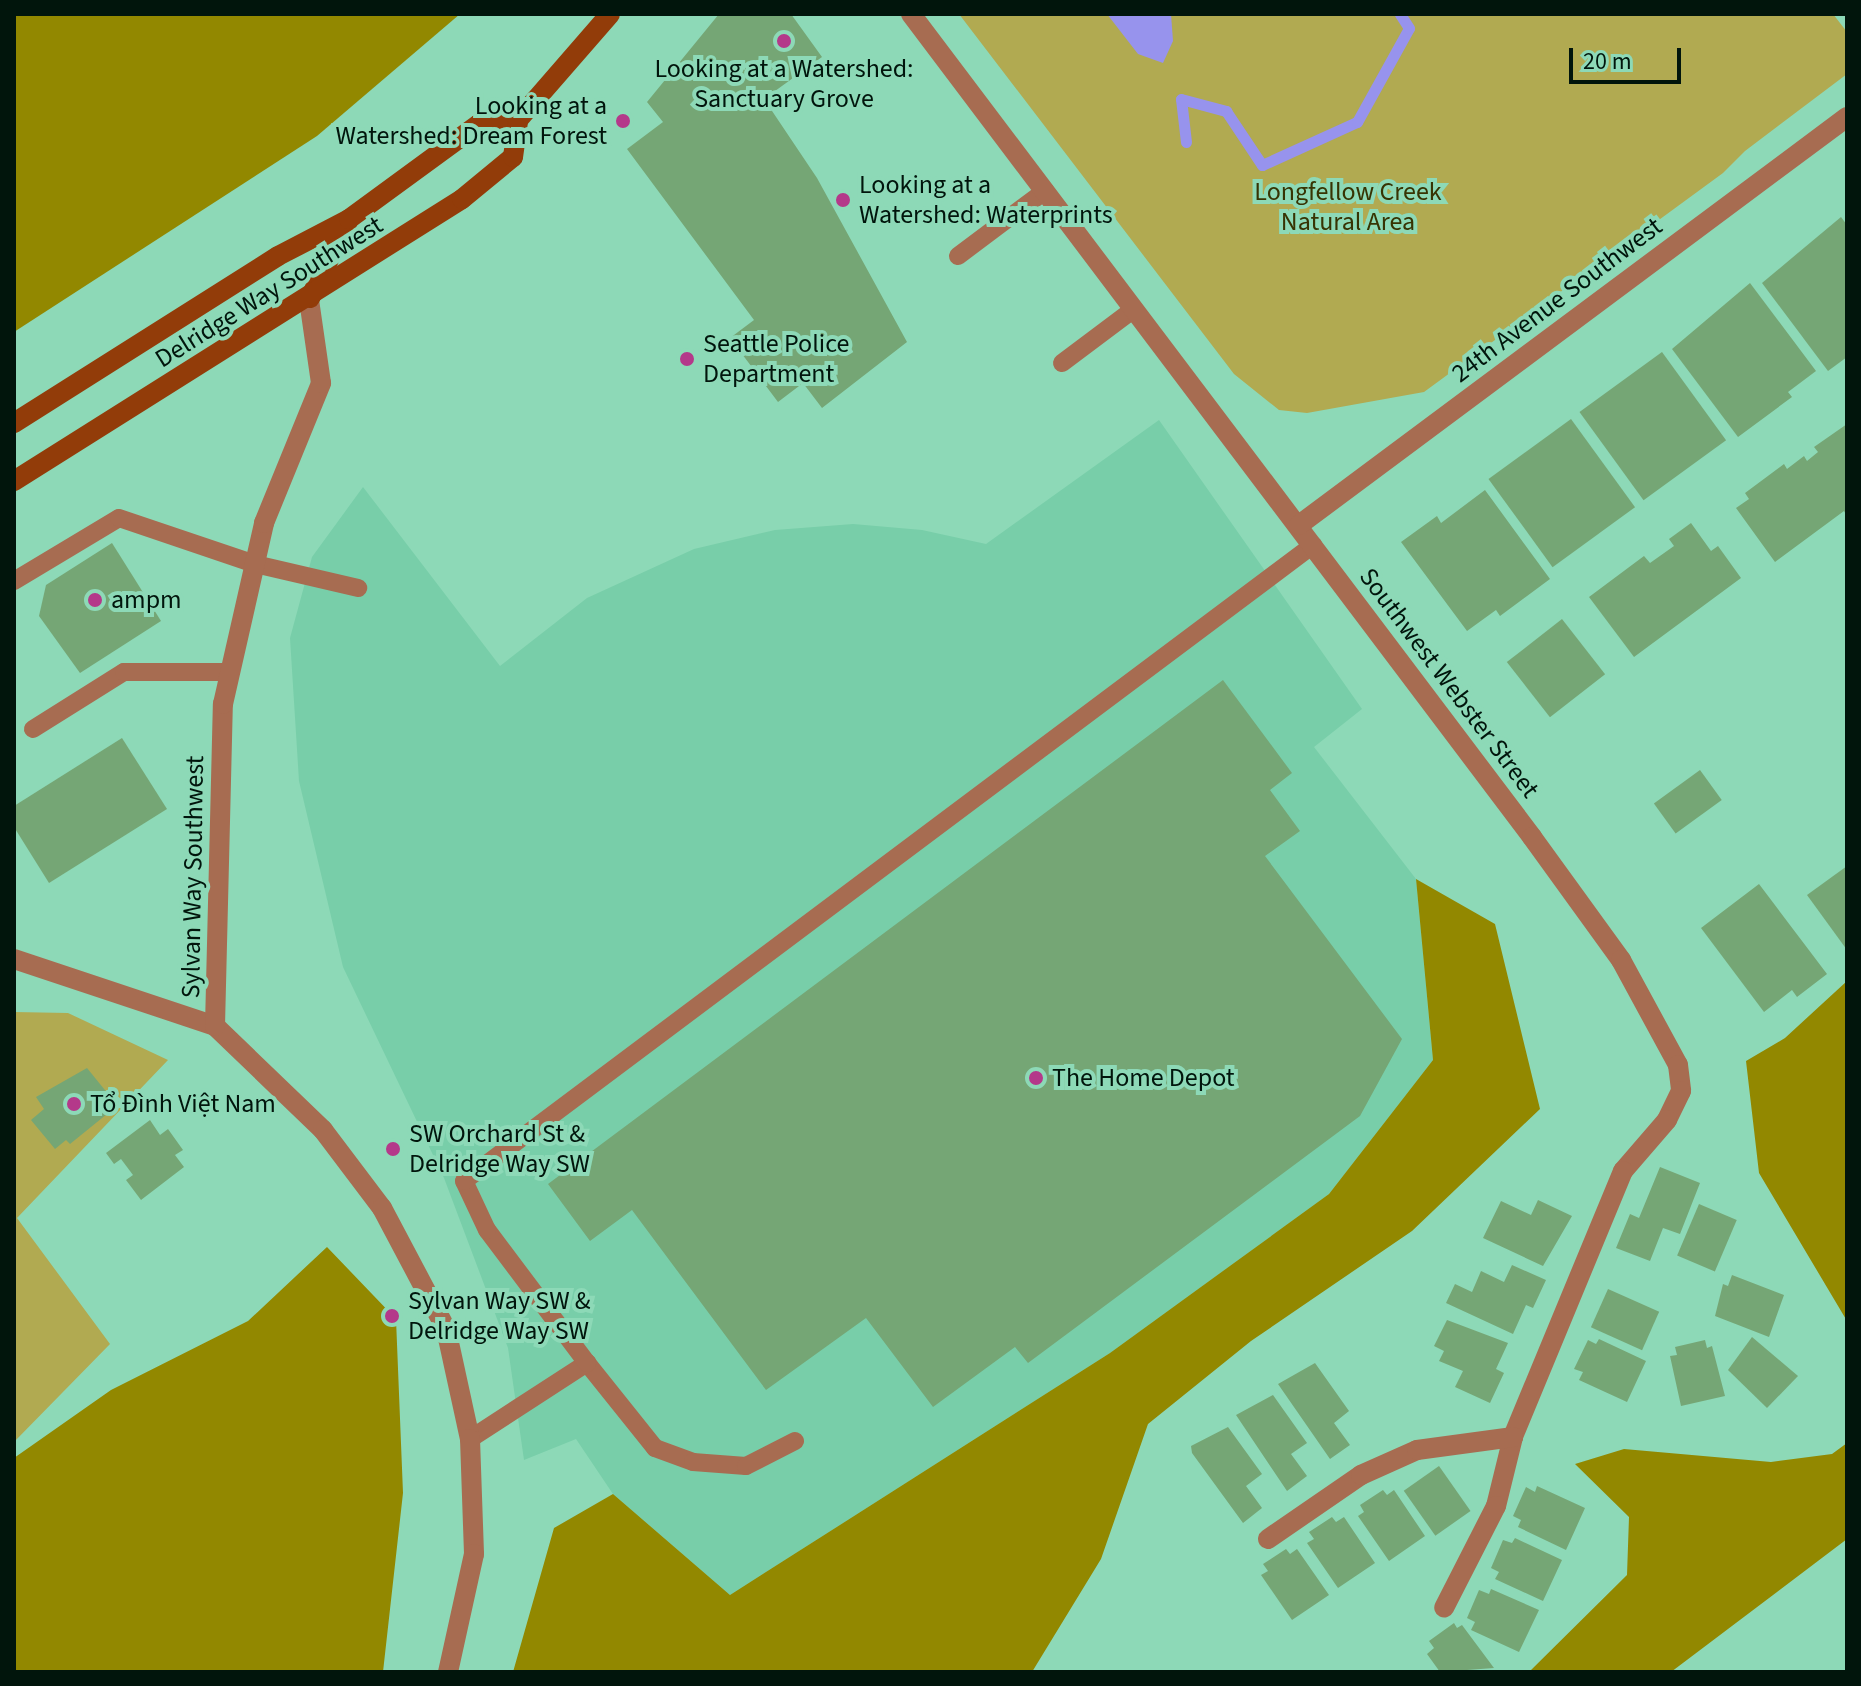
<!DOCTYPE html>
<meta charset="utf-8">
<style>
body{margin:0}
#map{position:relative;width:1861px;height:1686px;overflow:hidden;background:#8dd9b7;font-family:"Source Sans 3",sans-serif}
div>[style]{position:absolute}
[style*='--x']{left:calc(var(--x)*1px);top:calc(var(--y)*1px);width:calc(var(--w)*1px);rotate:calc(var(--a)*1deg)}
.built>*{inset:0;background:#78cea9}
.green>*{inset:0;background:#b1aa51}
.forest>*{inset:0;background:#928800}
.water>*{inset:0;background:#9793ed}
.stream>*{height:11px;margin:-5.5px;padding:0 5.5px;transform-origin:5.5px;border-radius:5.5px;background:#9793ed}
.building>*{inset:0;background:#75a675;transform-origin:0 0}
.service>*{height:18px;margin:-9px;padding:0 9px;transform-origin:9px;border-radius:9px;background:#a76c51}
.minor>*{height:20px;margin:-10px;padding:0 10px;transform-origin:10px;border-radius:10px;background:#a76c51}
.tertiary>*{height:20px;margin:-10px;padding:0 10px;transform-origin:10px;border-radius:10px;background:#a76c51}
.secondary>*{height:20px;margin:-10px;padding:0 10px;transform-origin:10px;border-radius:10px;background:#923c09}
.dots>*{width:22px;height:22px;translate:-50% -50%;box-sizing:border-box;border:4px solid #8dd9b7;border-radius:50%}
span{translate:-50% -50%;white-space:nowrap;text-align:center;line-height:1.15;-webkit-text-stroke:8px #8dd9b7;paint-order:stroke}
.poi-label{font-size:26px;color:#01150c}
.right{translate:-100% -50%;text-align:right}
.left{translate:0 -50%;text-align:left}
.park-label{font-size:26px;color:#373303}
.street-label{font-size:26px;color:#01150c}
.frame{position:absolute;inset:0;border:16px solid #01150c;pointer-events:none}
.scale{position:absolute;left:1569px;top:48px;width:112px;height:36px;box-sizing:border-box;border:4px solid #01150c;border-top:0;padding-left:10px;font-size:24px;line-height:28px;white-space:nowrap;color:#01150c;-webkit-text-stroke:6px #8dd9b7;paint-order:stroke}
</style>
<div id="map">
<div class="built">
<div style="clip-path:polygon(1159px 420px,1362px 709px,1314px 747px,1416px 879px,1433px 1060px,1329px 1194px,1110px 1353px,730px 1595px,613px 1494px,576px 1439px,524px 1460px,508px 1348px,444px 1178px,343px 967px,299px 781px,290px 638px,312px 557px,363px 487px,500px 666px,587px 598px,694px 549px,775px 530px,853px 524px,922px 530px,986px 544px)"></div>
</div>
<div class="green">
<div style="clip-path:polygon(959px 14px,1833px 14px,1847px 32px,1847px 74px,1745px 151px,1723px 173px,1424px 392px,1307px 413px,1279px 410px,1234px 374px)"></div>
<div style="clip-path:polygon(14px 1012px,68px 1013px,168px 1060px,17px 1218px,110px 1344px,14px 1442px)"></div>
</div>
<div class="forest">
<div style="clip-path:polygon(14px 14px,460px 14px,317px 136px,14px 332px)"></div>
<div style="clip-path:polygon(1416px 879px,1495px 924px,1540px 1109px,1412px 1231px,1251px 1341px,1148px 1424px,1101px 1559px,1032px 1672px,513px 1672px,554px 1528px,613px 1494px,730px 1595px,1110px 1353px,1329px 1194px,1433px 1060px)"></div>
<div style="clip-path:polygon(1847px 981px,1847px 1321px,1759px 1173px,1746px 1061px,1785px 1038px)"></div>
<div style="clip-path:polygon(327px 1247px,396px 1319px,403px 1493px,383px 1672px,14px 1672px,14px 1458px,111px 1390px,248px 1321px)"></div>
<div style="clip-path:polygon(1847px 1443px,1847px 1539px,1671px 1672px,1529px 1672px,1627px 1575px,1629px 1517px,1575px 1464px,1624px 1449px,1771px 1462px,1832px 1454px)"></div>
</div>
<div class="water">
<div style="clip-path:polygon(1107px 14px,1171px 14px,1173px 41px,1163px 63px,1138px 54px)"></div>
</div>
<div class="stream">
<div style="--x:1186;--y:142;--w:43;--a:-96.6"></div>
<div style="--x:1181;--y:99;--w:47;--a:14.9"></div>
<div style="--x:1226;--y:111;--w:65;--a:56.3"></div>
<div style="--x:1262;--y:165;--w:104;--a:-24.4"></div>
<div style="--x:1357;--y:122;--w:107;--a:-61"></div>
<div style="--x:1409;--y:28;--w:17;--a:-123"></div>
</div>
<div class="building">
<div style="clip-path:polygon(719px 14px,791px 14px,822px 57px,764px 99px,817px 178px,907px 342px,822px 408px,803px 383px,778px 402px,730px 338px,754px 320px,627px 149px,663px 122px,647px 102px)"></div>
<div style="clip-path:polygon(1841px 217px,1847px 225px,1847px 357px,1828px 371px,1762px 283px)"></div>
<div style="clip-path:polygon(1750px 283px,1816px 371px,1788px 392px,1792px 397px,1738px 437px,1672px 349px)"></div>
<div style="left:1662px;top:352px;width:109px;height:102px;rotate:54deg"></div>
<div style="left:1571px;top:419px;width:109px;height:102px;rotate:54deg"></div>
<div style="clip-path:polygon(1847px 424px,1847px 516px,1844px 511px,1775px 562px,1736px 508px,1749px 499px,1745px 493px,1784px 464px,1787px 469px,1804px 456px,1807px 461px,1818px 452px,1814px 447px)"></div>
<div style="clip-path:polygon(1485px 490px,1550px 579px,1500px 616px,1496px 610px,1467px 631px,1401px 542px,1437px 516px,1441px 523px)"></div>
<div style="clip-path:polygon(1691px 523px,1711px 551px,1718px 546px,1741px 578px,1634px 657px,1589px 597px,1644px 556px,1650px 563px,1674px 546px,1669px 539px)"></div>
<div style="clip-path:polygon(112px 543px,161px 621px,80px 673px,39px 616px,46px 585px)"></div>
<div style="left:1562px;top:619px;width:70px;height:70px;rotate:52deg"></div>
<div style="clip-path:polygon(1223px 680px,1292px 773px,1270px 790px,1300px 831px,1265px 856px,1402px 1039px,1360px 1116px,1028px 1363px,1015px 1347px,933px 1407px,866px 1318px,766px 1390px,632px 1210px,590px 1241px,548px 1184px)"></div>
<div style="clip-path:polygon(122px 738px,167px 809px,49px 883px,14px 827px,14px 806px)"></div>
<div style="left:1700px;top:770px;width:37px;height:57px;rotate:54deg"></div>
<div style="clip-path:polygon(1847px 866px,1847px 950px,1807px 895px)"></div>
<div style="clip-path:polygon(1759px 884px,1827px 974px,1797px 997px,1792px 990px,1764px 1012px,1701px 928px)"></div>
<div style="clip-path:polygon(87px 1068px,113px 1100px,102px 1109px,107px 1114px,70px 1144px,66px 1140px,55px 1149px,31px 1120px,44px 1109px,36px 1097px)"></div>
<div style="clip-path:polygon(150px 1120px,160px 1135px,168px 1129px,183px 1150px,175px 1155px,184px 1167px,141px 1200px,126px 1180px,133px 1175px,121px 1159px,114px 1164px,106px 1153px)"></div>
<div style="clip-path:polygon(1660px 1167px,1700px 1183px,1680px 1234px,1663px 1228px,1650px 1261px,1616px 1248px,1630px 1214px,1639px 1218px)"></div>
<div style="clip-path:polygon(1538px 1200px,1572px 1216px,1543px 1266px,1483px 1238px,1501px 1201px,1531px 1215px)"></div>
<div style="left:1699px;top:1204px;width:41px;height:56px;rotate:23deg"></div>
<div style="clip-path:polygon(1512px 1265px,1546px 1280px,1533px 1308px,1526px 1305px,1513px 1334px,1446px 1303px,1455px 1284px,1472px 1292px,1481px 1271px,1504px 1282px)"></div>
<div style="clip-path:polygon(1732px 1275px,1784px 1295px,1769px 1337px,1715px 1316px,1723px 1284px,1728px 1286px)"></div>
<div style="left:1608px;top:1289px;width:56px;height:42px;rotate:24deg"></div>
<div style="clip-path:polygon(1447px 1320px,1508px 1343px,1496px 1369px,1504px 1373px,1490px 1403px,1455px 1387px,1463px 1371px,1439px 1361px,1444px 1351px,1434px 1346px)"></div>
<div style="clip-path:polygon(1752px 1337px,1798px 1376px,1767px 1408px,1728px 1370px)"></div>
<div style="clip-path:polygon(1599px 1339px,1646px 1361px,1627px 1402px,1579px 1380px,1583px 1372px,1574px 1369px,1588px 1340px,1596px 1344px)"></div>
<div style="clip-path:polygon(1705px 1340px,1707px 1348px,1712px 1346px,1725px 1396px,1681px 1406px,1670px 1356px,1677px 1355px,1675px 1347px)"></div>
<div style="clip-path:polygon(1315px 1363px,1349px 1411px,1334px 1423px,1350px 1445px,1330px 1459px,1278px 1384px)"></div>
<div style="clip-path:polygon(1273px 1395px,1307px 1443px,1291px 1454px,1307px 1476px,1287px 1491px,1236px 1415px)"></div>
<div style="clip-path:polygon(1228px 1427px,1262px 1474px,1246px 1486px,1262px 1508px,1243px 1523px,1192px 1453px,1191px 1446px)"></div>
<div style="left:1439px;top:1466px;width:55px;height:43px;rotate:55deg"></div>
<div style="clip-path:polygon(1537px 1486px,1585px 1508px,1566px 1550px,1518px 1527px,1521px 1520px,1513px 1516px,1526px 1487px,1535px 1492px)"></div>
<div style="clip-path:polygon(1383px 1490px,1387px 1495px,1394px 1490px,1425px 1536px,1389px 1561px,1358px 1516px,1364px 1512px,1360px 1505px)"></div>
<div style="clip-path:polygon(1332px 1517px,1336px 1522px,1344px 1517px,1375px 1563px,1338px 1588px,1307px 1543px,1314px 1539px,1309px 1532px)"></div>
<div style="clip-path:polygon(1515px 1538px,1562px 1560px,1543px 1601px,1495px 1579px,1499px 1572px,1491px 1568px,1503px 1540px,1512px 1543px)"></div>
<div style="clip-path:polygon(1286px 1549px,1290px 1554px,1297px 1549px,1329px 1595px,1292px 1620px,1261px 1575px,1268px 1571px,1263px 1564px)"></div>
<div style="clip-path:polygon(1491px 1589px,1539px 1610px,1519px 1652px,1471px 1630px,1475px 1622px,1467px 1618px,1479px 1590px,1489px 1594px)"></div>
<div style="clip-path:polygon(1454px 1623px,1457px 1628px,1462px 1625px,1494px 1668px,1440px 1672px,1427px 1654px,1434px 1648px,1429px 1641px)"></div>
</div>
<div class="service">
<div style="--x:958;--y:256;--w:109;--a:-36.8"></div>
<div style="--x:1062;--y:363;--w:90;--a:-36.9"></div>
<div style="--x:14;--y:581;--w:122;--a:-31"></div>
<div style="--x:119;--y:518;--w:144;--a:18.7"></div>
<div style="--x:255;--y:564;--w:106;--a:13.1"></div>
<div style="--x:33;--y:729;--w:107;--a:-32.1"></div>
<div style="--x:124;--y:672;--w:106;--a:0"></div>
<div style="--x:587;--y:1363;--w:109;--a:51.3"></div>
<div style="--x:655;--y:1448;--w:40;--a:20.2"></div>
<div style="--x:693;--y:1462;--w:53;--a:4.3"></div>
<div style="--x:746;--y:1466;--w:55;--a:-27"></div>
<div style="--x:470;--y:1439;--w:140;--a:-33"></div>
<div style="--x:587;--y:1363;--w:166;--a:-126.9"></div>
<div style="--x:487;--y:1230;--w:54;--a:-115.1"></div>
<div style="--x:464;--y:1181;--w:1061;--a:-36.84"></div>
</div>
<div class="minor">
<div style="--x:911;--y:14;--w:1031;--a:52.96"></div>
<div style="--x:1532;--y:837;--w:152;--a:54.1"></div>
<div style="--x:1621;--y:960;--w:119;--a:61.5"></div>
<div style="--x:1678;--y:1065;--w:26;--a:83"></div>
<div style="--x:1681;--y:1091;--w:32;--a:116"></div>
<div style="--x:1667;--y:1120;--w:67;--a:130.8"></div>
<div style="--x:1623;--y:1171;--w:288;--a:112.5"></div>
<div style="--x:1513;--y:1437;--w:71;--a:103.8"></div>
<div style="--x:1496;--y:1506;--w:114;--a:117"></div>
<div style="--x:1299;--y:525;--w:683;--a:-36.67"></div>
<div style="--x:1268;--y:1539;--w:113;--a:-34.5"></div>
<div style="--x:1361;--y:1475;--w:61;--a:-24.1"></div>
<div style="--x:1417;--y:1450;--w:97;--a:-7.7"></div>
</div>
<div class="tertiary">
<div style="--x:14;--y:959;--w:212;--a:18.4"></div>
<div style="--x:215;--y:1026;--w:150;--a:43.9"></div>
<div style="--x:323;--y:1130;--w:98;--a:52.9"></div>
<div style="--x:382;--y:1208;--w:137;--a:62.1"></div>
<div style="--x:446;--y:1329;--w:113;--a:77.7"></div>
<div style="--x:470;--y:1439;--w:115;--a:88"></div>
<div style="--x:474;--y:1554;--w:121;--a:102.4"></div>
<div style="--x:215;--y:1026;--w:322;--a:-88.6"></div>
<div style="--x:223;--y:704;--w:186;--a:-77.2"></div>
<div style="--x:264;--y:523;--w:151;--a:-67.8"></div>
<div style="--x:321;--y:383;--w:84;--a:-98.2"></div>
</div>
<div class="secondary">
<div style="--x:310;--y:298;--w:88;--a:-63.7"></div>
<div style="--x:14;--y:423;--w:312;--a:-32.3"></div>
<div style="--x:278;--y:256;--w:80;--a:-27.5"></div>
<div style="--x:349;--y:219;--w:162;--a:-36.2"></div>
<div style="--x:480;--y:123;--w:38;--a:-5"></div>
<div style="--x:14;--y:481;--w:529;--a:-32.19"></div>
<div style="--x:462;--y:199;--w:66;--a:-39.5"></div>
<div style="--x:513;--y:157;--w:37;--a:-82"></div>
<div style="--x:518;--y:120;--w:140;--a:-49"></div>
</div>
<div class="dots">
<div style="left:784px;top:41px;background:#b4398a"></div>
<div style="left:623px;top:121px;background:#b4398a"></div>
<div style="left:843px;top:200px;background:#b4398a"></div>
<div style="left:687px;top:359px;background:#b4398a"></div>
<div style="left:95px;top:600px;background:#b4398a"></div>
<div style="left:1036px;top:1078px;background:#b4398a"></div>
<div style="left:74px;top:1104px;background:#b4398a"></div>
<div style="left:393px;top:1149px;background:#b4398a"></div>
<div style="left:392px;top:1316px;background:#b4398a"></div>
</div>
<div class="poi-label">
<span style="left:784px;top:84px">Looking at a Watershed:<br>Sanctuary Grove</span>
<span class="right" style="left:607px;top:121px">Looking at a<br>Watershed: Dream Forest</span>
<span class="left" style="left:859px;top:200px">Looking at a<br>Watershed: Waterprints</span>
<span class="left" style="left:703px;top:359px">Seattle Police<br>Department</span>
<span class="left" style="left:111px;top:600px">ampm</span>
<span class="left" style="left:1052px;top:1078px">The Home Depot</span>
<span class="left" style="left:90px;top:1104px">Tổ Đình Việt Nam</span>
<span class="left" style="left:409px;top:1149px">SW Orchard St &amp;<br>Delridge Way SW</span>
<span class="left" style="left:408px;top:1316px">Sylvan Way SW &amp;<br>Delridge Way SW</span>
</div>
<div class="park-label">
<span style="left:1348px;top:207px">Longfellow Creek<br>Natural Area</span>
</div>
<div class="street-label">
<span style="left:269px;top:292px;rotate:-32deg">Delridge Way Southwest</span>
<span style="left:1557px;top:300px;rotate:-37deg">24th Avenue Southwest</span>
<span style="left:1449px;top:683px;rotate:53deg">Southwest Webster Street</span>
<span style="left:193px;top:877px;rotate:-89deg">Sylvan Way Southwest</span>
</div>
<div class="frame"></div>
<div class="scale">20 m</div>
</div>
